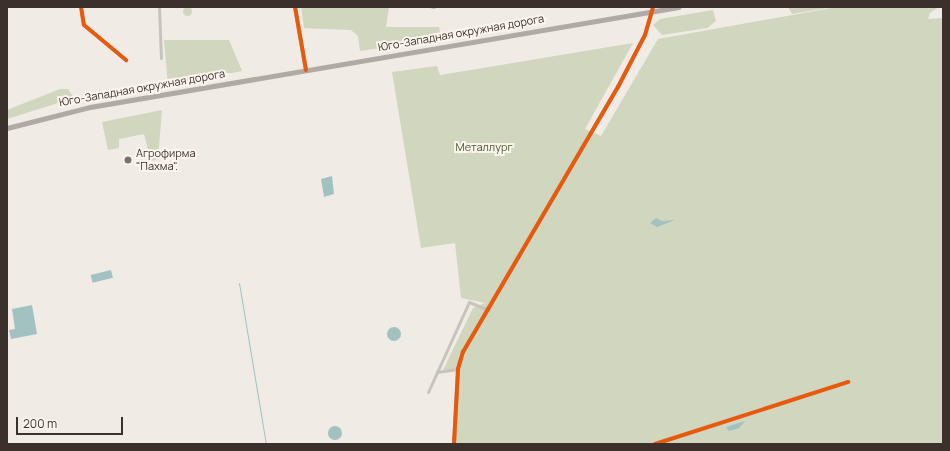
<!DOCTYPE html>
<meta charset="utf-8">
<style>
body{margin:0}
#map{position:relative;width:950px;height:451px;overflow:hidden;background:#f0ebe5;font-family:Manrope,sans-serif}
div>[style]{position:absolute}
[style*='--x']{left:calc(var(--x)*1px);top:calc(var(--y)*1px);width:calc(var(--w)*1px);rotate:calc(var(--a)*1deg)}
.green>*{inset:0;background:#d1d6bf}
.round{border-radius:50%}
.water>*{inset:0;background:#a1c2c1;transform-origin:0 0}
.stream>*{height:1px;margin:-0.5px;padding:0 0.5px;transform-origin:0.5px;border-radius:0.5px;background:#a1c2c1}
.street>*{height:3px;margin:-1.5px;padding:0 1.5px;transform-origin:1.5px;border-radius:1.5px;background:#c9c3be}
.secondary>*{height:4px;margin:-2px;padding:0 2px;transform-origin:2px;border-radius:2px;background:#bab3ae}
.highway>*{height:5px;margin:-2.5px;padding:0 2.5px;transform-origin:2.5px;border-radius:2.5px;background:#afaaa4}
.cycleway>*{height:4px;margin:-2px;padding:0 2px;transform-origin:2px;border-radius:2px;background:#e8590c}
.dots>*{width:11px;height:11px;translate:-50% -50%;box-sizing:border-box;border:2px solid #fbf5ee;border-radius:50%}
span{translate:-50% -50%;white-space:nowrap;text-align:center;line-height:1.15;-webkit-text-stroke:4px #fbf5ee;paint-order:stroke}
.street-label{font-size:11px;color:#3b302b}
.park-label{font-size:11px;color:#4a5a2e}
.poi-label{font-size:11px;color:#3b302b}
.left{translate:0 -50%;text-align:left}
.frame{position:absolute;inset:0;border:8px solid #3b302b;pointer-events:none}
.scale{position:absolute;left:16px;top:417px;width:107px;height:18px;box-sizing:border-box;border:2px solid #3b302b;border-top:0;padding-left:5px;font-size:12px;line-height:14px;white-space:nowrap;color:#3b302b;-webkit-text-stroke:3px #fbf5ee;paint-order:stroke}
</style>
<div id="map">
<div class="green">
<div class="round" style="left:182.5px;top:6.5px;width:9px;height:9px"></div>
<div style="clip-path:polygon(301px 7px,389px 7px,386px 27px,439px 27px,441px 39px,360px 51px,358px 36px,351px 30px,304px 28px)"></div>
<div style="clip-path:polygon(788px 7px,833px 7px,792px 14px)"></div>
<div style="clip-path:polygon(837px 7px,939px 7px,930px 13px,928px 19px,943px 18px,943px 444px,454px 444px,458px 369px,442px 372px,473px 308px,485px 303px,461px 298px,455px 243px,421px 248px,392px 72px,437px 66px,440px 75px,633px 43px,585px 129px,601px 136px,658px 39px)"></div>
<div style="clip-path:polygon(713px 10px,716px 21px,707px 28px,662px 35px,653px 25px,660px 19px)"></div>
<div style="clip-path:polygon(164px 40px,229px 40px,242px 71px,168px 85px)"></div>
<div style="clip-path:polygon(60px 89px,68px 89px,74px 98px,7px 119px,7px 110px)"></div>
<div style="clip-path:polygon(162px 110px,158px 159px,151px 161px,144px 134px,119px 139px,119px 148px,108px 150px,102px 122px)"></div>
</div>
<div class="water">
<div style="clip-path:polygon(332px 176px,334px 194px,324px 197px,321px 179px)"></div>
<div style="clip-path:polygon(656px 218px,662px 221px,675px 220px,657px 227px,650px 223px)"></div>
<div style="left:111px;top:270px;width:8px;height:21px;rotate:76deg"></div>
<div style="clip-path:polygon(32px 305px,37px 334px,11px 339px,9px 330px,15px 329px,12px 309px)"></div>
<div class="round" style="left:387px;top:327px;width:14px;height:14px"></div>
<div style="clip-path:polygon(745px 421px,739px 428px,729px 431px,726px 427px)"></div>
<div class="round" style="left:328px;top:426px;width:14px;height:14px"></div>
</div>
<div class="stream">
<div style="--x:239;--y:283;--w:163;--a:80.5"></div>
</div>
<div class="street">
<div style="--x:81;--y:7;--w:18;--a:81"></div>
<div style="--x:84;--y:25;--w:55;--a:39.8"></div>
<div style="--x:159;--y:7;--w:51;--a:87.8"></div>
<div style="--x:432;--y:7;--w:2;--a:0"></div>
<div style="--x:437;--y:372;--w:21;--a:-8"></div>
<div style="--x:428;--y:392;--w:99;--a:-65.5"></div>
<div style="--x:469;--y:302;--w:22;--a:22"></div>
<div style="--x:655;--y:444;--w:203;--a:-17.8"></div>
</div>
<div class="secondary">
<div style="--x:295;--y:7;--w:64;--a:80.1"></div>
<div style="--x:454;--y:444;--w:75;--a:-86.9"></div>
<div style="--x:458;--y:369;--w:18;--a:-74"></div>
<div style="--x:463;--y:352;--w:307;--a:-59.7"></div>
<div style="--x:618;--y:87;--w:59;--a:-62.6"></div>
<div style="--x:645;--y:35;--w:24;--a:-73"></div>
</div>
<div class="highway">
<div style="--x:7;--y:128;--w:86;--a:-14.2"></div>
<div style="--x:90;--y:107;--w:597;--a:-9.64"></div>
</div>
<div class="cycleway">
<div style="--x:81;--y:7;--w:18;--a:81"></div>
<div style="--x:84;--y:25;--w:55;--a:39.8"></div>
<div style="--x:295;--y:7;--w:64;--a:80.1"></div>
<div style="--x:454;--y:444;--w:75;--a:-86.9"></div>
<div style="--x:458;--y:369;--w:18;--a:-74"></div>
<div style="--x:463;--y:352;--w:307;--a:-59.7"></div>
<div style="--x:618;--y:87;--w:59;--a:-62.6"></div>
<div style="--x:645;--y:35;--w:29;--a:-74"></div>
<div style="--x:655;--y:444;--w:203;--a:-17.8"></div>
</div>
<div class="dots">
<div style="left:128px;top:160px;background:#7a716c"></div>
</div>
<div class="street-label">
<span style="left:461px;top:33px;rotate:-10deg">Юго-Западная окружная дорога</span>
<span style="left:142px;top:88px;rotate:-10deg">Юго-Западная окружная дорога</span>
</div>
<div class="park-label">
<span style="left:484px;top:147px">Металлург</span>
</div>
<div class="poi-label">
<span class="left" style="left:136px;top:160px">Агрофирма<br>"Пахма".</span>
</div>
<div class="frame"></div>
<div class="scale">200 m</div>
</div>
